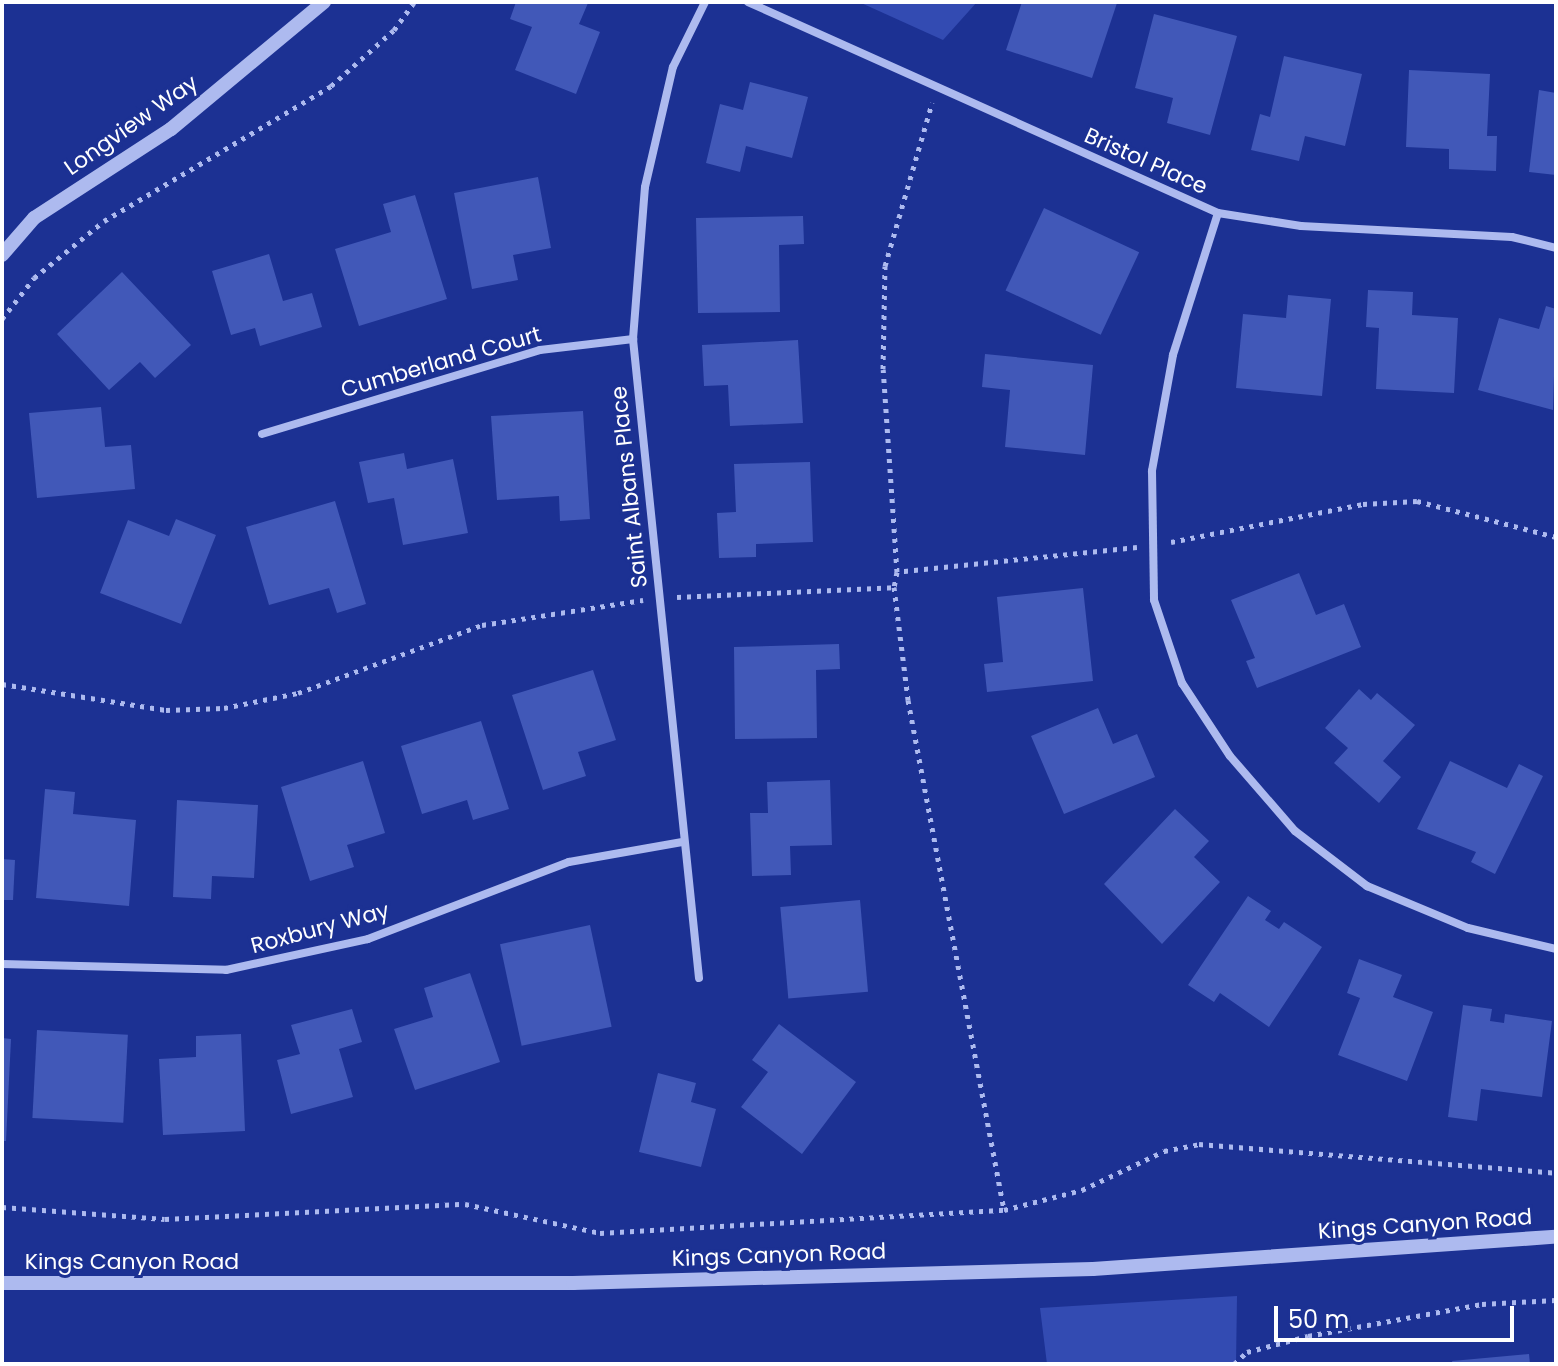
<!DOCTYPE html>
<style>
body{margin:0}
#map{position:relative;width:1558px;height:1366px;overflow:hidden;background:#1c3193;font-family:Poppins,sans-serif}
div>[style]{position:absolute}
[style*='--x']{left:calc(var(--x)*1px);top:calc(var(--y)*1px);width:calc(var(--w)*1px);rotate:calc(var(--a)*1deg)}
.green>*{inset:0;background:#334bb2}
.building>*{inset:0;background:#4158b8;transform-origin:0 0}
.path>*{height:5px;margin-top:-2.5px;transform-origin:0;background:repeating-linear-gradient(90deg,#adbaef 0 4px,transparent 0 10px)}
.minor>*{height:8px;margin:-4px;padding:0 4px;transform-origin:4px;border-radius:4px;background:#adbaef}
.tertiary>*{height:14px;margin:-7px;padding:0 7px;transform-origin:7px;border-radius:7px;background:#adbaef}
span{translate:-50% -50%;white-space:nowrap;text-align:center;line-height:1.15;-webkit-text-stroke:6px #1c3193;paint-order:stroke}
.street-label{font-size:22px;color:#fff}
.frame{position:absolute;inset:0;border:4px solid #fff;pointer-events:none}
.scale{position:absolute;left:1274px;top:1306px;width:240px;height:36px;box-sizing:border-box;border:4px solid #fff;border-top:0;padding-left:10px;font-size:24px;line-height:28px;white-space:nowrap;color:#fff;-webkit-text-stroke:6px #1c3193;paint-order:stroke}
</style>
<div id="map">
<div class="green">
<div style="clip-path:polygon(859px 2px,977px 2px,943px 40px)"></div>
<div style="clip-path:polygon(1237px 1296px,1236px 1364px,1047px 1364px,1040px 1308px)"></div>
</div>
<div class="building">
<div style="clip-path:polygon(516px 2px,588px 3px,579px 24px,600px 32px,576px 94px,515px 70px,532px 27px,510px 19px)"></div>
<div style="clip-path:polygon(1022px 2px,1117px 3px,1092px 78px,1006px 50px)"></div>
<div style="clip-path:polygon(1154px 14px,1237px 36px,1210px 135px,1167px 123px,1173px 98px,1135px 88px)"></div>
<div style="clip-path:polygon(1284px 56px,1362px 74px,1345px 146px,1305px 136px,1299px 161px,1251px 150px,1260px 114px,1270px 117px)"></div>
<div style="clip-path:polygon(1409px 70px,1490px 74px,1487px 136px,1497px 136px,1496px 171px,1449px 169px,1449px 149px,1406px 147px)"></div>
<div style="clip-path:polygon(750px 82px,808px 97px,792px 158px,746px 146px,740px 172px,706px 163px,720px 104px,743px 110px)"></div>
<div style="clip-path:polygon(1539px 90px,1556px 93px,1556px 175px,1529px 172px)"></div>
<div style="clip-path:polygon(538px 177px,551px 248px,513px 255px,518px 280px,472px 289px,454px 193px)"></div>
<div style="clip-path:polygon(415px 195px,447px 299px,359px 326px,335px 249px,391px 232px,383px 204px)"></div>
<div style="left:1044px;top:208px;width:105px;height:91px;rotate:25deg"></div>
<div style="clip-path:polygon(803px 216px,804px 244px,779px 245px,780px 312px,698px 313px,696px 218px)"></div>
<div style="clip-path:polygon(269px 254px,283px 301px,312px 293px,322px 327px,260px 346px,255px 328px,231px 335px,212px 271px)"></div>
<div style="clip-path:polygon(122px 272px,191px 345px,155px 378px,140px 362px,109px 390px,57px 334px)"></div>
<div style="clip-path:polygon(1368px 290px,1413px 292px,1412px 315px,1458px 318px,1454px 393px,1376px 389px,1379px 328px,1366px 327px)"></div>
<div style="clip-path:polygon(1288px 295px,1331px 299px,1322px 396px,1236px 388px,1243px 314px,1286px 318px)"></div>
<div style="clip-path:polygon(1546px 306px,1556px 309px,1553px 410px,1478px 390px,1499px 318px,1539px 329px)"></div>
<div style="clip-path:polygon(798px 340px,803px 423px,730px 426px,728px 385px,704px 386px,702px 345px)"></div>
<div style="clip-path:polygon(985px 354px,1093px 365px,1085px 455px,1005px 447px,1010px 390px,982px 387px)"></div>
<div style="clip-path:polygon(101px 407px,105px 447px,131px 445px,135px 489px,37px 498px,29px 413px)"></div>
<div style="clip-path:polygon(583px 411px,590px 519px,560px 521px,559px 496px,497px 500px,491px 416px)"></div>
<div style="clip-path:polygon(404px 453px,407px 469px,453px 459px,468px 533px,403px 545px,394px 498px,368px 503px,359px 462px)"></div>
<div style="clip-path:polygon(810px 462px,813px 542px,756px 544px,756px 557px,719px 558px,717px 513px,736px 512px,734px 464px)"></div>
<div style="clip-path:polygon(335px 501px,366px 604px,337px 613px,329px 588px,269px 605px,246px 527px)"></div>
<div style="clip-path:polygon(176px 519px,216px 535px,181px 624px,100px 593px,128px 520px,169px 536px)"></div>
<div style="clip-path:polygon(1299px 573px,1316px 615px,1344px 604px,1361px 647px,1257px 688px,1246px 661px,1255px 658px,1231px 600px)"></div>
<div style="clip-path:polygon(1083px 588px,1093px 681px,987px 692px,984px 664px,1003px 662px,997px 597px)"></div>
<div style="clip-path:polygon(839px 644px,840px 669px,816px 670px,817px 738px,735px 739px,734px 647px)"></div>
<div style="clip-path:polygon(593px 670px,616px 740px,578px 752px,586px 776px,543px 790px,512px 695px)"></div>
<div style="clip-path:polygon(1359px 689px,1371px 700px,1377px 693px,1415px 725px,1383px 761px,1401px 777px,1379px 803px,1334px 763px,1348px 748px,1325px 728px)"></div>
<div style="clip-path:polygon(1098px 708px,1113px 744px,1137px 734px,1155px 777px,1064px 814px,1031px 736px)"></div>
<div style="clip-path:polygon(481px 721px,509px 809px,473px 820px,467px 800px,422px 814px,401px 746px)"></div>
<div style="clip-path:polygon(363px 761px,385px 833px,347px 845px,354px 867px,310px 881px,281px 787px)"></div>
<div style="clip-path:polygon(1450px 761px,1507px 788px,1519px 764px,1543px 776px,1495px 874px,1471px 862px,1476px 852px,1417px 829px)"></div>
<div style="clip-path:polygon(830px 780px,832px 845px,790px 846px,791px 875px,752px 876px,750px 813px,768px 813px,767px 782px)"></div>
<div style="clip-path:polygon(45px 789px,75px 792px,73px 814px,136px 820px,129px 906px,36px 898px)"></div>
<div style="clip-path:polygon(177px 800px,258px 805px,254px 878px,212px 876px,211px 899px,173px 897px)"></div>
<div style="clip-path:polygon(1175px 809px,1209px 841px,1194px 857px,1220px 882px,1162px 944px,1104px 884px)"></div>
<div style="clip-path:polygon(2px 859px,15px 860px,13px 900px,2px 900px)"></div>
<div style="clip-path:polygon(1248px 896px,1271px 911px,1265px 920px,1279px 929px,1284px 922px,1322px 947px,1269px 1027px,1220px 993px,1214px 1002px,1188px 985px)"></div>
<div style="left:860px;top:900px;width:92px;height:80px;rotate:85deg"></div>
<div style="left:590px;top:925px;width:104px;height:92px;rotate:78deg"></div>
<div style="clip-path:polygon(1359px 959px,1402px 975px,1393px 997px,1433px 1012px,1407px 1081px,1338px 1055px,1360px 998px,1347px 993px)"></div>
<div style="clip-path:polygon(470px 973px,500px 1062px,415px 1090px,394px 1029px,433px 1017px,424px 988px)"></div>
<div style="clip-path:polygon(1463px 1005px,1492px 1009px,1490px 1021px,1504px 1023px,1505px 1014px,1552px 1021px,1542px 1097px,1481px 1089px,1477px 1121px,1448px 1117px)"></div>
<div style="clip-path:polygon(352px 1009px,362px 1042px,339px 1049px,353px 1097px,291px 1114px,277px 1060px,300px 1054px,291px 1025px)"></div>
<div style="clip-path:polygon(779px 1024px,856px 1082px,802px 1154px,741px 1107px,768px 1072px,752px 1060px)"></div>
<div style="left:37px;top:1030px;width:91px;height:88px;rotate:3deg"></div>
<div style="clip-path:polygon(241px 1034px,245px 1131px,163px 1135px,159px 1059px,196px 1057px,196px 1036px)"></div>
<div style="clip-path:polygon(2px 1038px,11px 1039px,6px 1141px,2px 1141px)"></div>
<div style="clip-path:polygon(658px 1073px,696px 1083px,691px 1102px,716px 1109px,701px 1167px,639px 1152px)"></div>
<div style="clip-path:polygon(1529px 1354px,1530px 1364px,1453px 1364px,1452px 1361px)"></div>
</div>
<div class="path">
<div style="--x:2;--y:319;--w:52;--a:-52"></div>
<div style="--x:34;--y:278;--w:90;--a:-39.2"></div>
<div style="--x:104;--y:221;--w:264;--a:-30.7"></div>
<div style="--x:331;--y:86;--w:84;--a:-41.6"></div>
<div style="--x:394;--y:30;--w:34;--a:-54"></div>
<div style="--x:1171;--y:542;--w:196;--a:-11.2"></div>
<div style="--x:1363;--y:504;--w:54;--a:-3.2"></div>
<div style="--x:1417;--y:501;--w:144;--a:14.5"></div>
<div style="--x:1137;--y:547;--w:241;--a:174.1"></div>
<div style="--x:897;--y:572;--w:15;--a:101"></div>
<div style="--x:894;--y:587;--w:114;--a:82.9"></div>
<div style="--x:908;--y:700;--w:519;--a:79.34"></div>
<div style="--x:1004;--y:1210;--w:81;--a:-14.4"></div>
<div style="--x:1082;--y:1190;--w:91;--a:-25.4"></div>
<div style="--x:1164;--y:1151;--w:36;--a:-11"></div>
<div style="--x:1199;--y:1144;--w:358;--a:4.6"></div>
<div style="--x:897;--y:572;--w:203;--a:-93.9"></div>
<div style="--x:883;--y:369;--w:103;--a:-88.9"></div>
<div style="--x:885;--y:266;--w:170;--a:-73.9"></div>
<div style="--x:677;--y:597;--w:217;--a:-2.6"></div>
<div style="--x:2;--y:684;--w:166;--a:9"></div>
<div style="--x:166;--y:710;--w:58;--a:-2"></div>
<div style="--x:224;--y:708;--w:76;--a:-11.5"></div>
<div style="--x:298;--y:693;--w:196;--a:-20.3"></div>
<div style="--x:482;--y:625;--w:163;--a:-8.8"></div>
<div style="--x:2;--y:1207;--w:163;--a:4.2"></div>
<div style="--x:165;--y:1219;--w:300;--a:-2.9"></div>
<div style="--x:465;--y:1204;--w:138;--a:12.1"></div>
<div style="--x:600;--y:1233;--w:405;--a:-3.3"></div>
<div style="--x:1234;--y:1364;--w:18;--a:-43"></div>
<div style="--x:1247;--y:1352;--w:63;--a:-14.7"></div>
<div style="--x:1308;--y:1336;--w:177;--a:-10.4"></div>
<div style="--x:1482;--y:1304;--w:74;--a:-3.1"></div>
</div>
<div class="minor">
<div style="--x:748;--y:2;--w:515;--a:24.18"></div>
<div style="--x:1218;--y:213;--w:84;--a:8.9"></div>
<div style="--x:1301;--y:226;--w:211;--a:3"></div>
<div style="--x:1512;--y:237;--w:45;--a:14"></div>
<div style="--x:1218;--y:213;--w:149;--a:107.6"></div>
<div style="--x:1173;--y:355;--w:118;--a:100.3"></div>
<div style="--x:1152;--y:471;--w:129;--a:89.1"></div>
<div style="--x:1154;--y:600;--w:88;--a:71.4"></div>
<div style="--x:1182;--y:683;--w:87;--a:56.7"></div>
<div style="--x:1230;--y:756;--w:99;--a:49.1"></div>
<div style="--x:1295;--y:831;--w:91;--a:37.4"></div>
<div style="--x:1367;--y:886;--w:109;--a:22.6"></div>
<div style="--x:1468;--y:928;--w:90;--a:13.4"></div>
<div style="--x:262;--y:434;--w:290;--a:-16.8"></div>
<div style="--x:540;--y:350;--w:94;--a:-6.7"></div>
<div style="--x:2;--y:964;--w:224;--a:1.5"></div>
<div style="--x:226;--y:970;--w:145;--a:-12.3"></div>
<div style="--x:368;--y:939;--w:215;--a:-21"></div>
<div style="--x:569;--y:862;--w:115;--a:-10"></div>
<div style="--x:699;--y:978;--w:642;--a:-95.9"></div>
<div style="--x:633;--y:339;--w:152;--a:-85.5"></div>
<div style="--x:645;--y:187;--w:123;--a:-76.9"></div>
<div style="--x:673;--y:67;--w:72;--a:-63.8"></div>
</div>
<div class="tertiary">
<div style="--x:2;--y:255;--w:49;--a:-49.1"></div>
<div style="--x:34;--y:218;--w:163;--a:-33"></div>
<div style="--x:171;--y:129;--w:199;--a:-39.7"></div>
<div style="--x:2;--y:1283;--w:571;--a:0"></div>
<div style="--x:573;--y:1283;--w:520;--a:-1.54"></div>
<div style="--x:1093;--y:1269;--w:464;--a:-4"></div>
</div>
<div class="street-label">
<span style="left:131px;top:125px;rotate:-35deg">Longview Way</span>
<span style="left:1146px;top:161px;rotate:24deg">Bristol Place</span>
<span style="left:441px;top:362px;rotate:-16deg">Cumberland Court</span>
<span style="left:629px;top:487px;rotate:-96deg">Saint Albans Place</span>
<span style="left:320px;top:928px;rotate:-15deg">Roxbury Way</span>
<span style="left:1425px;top:1224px;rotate:-4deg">Kings Canyon Road</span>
<span style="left:779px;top:1255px;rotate:-2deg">Kings Canyon Road</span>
<span style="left:132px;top:1262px">Kings Canyon Road</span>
</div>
<div class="frame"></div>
<div class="scale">50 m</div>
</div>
